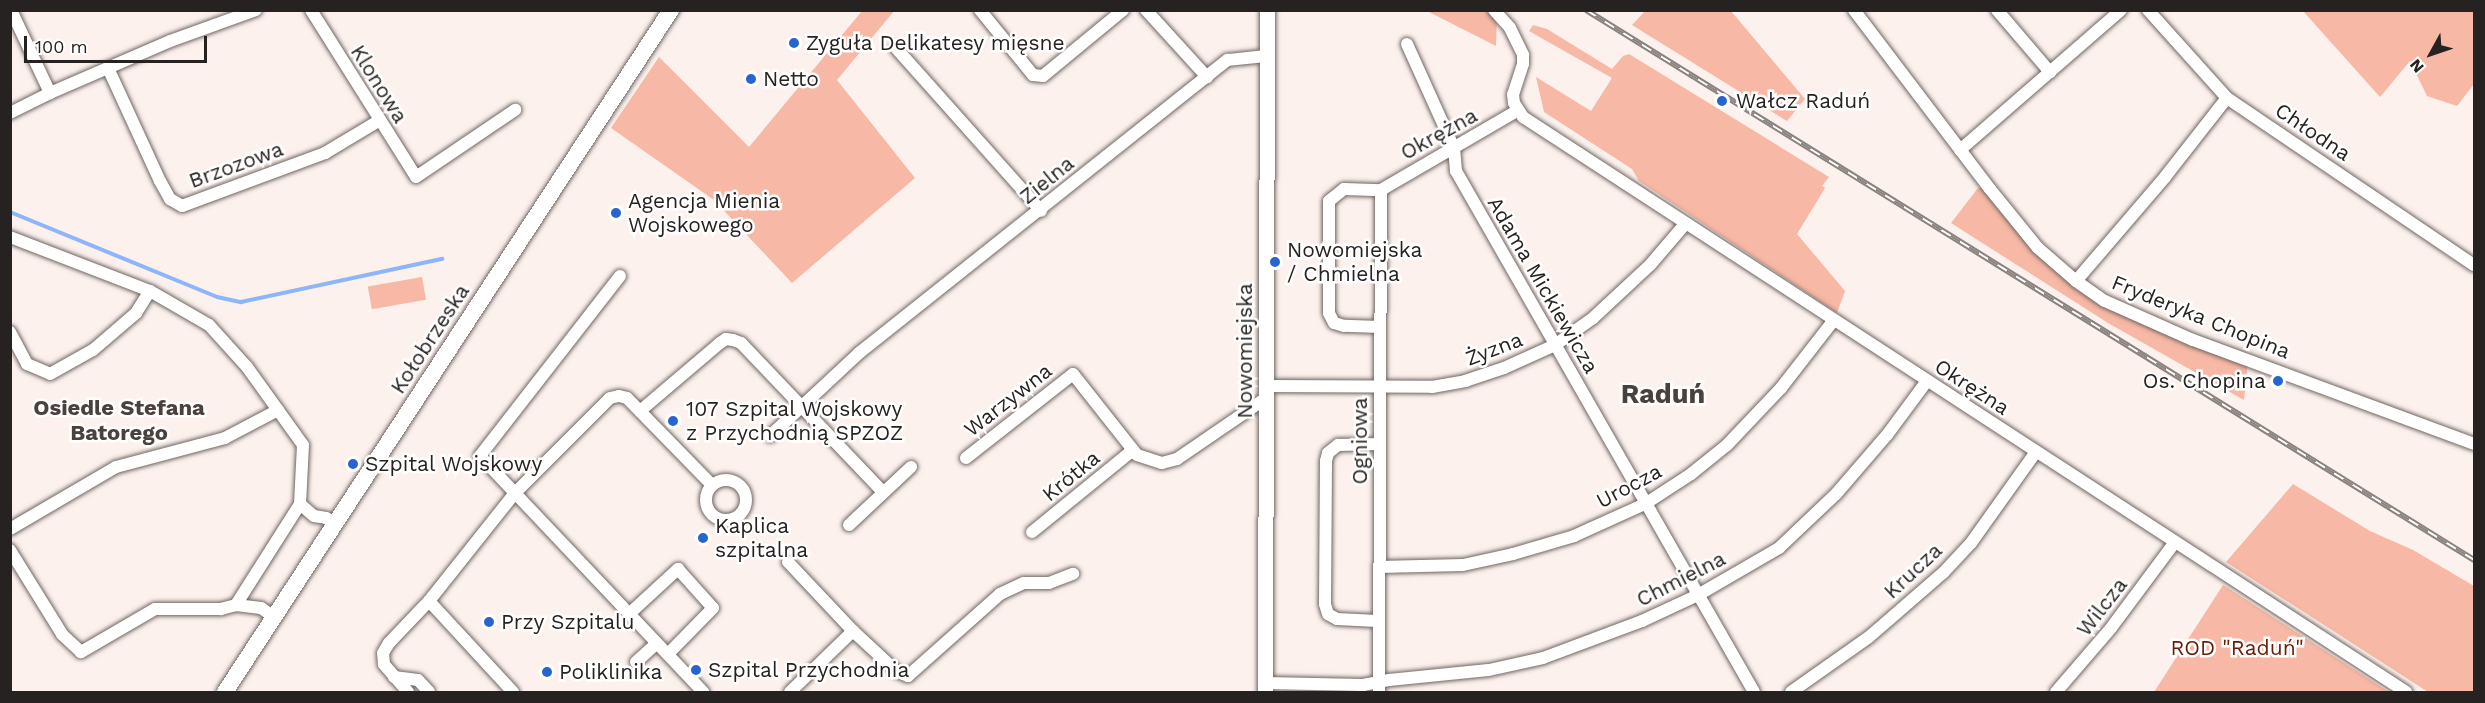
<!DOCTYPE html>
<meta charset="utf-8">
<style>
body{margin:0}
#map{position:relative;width:2485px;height:703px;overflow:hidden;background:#fcf1ed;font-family:"Work Sans",sans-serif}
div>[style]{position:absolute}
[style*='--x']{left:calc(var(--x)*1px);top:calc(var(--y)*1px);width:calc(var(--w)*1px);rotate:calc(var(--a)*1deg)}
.green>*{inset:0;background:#f7b8a5;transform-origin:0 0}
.stream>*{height:4px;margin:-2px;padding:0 2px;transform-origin:2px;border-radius:2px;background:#8eb5f8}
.roads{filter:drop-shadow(0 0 2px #6f6663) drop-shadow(0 0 2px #6f6663)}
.minor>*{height:12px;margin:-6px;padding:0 6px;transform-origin:6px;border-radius:6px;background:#fff}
.minor>.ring{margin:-6px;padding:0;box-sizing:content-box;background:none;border:12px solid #fff;border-radius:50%}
.tertiary>*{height:15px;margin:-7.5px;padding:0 7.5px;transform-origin:7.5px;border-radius:7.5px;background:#fff}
.secondary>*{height:16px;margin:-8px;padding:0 8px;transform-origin:8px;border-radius:8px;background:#fff}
.rail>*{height:6px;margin-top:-3px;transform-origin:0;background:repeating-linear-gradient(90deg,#fff 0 11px,#89827f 0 22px);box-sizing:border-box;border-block:2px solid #89827f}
.dots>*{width:16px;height:16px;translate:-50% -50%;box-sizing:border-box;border:3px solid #fff;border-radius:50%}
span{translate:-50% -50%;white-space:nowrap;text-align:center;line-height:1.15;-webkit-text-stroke:5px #fff;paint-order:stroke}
.poi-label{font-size:21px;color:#262221}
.left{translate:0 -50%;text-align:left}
.right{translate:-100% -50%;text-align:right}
.street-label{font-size:21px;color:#262221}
.park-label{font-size:21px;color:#651d04}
.neighbourhood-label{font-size:22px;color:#4a413f;font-weight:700}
.district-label{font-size:27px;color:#4a413f;font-weight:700}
.frame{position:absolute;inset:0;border:12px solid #262221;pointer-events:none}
.north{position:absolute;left:2401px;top:24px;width:60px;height:60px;-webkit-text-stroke:4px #fff;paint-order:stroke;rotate:230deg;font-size:16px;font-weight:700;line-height:24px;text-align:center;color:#262221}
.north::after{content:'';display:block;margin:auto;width:21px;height:27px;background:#262221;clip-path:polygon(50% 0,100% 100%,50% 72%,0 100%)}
.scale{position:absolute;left:24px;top:36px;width:183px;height:27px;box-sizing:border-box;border:3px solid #262221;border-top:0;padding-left:8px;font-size:18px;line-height:21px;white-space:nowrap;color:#262221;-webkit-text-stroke:4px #fff;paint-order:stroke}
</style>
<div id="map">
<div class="green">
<div style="clip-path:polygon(1646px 10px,1731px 11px,1805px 99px,1787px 121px,1632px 25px)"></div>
<div style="clip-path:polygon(862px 11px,894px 11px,837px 80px,915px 178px,792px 283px,714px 200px,611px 128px,659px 57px,749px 147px)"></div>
<div style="clip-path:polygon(1427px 11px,1490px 11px,1497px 15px,1496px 46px)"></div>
<div style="clip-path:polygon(2303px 11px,2474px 11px,2474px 84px,2457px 106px,2427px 96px,2410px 61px,2380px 97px)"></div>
<div style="clip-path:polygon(1533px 25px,1547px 29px,1612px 69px,1623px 56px,1629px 54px,1829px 177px,1822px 186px,1825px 188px,1797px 234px,1845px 291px,1837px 313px,1639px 181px,1632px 169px,1544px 112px,1536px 77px,1591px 111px,1612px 78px,1529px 31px)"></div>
<div style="clip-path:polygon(1978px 188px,1990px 189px,2076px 281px,2248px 361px,2244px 400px,2108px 323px,1951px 223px)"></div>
<div style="left:422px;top:277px;width:23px;height:55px;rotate:80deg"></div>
<div style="clip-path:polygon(2293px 484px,2370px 531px,2413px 550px,2474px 586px,2474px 692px,2428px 692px,2226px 562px)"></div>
<div style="clip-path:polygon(2223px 585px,2228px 588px,2389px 692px,2154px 692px)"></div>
</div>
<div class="stream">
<div style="--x:10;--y:212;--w:224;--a:22.3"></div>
<div style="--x:217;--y:297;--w:25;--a:12"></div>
<div style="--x:241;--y:302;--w:206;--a:-12.1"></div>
</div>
<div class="roads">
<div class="minor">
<div style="--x:11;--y:10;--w:92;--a:64.8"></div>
<div style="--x:311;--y:10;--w:197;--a:57.8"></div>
<div style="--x:416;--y:177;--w:120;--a:-34.1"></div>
<div style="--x:980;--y:10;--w:84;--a:50.8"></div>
<div style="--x:1033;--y:75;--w:10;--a:6"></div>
<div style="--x:1043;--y:76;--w:104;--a:-39.5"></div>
<div style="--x:1146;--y:10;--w:91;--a:47.7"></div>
<div style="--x:1494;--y:10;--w:24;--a:48"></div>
<div style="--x:1510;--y:28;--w:30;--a:64"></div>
<div style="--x:1523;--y:55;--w:9;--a:90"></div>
<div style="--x:1523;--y:64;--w:32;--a:108"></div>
<div style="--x:1513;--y:94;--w:9;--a:84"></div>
<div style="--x:1514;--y:103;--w:17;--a:57"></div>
<div style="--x:1523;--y:117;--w:1054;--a:33.07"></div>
<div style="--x:1854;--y:10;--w:225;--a:52.8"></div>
<div style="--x:1990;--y:189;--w:76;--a:50.9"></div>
<div style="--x:2038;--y:248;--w:50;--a:41"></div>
<div style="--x:2076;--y:281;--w:35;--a:35"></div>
<div style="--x:2105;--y:301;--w:96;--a:23.9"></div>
<div style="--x:2193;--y:340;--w:300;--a:20.3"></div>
<div style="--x:1997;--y:10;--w:82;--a:49.5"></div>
<div style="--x:2148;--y:10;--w:118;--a:48.1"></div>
<div style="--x:2227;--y:98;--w:298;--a:34.1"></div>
<div style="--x:1407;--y:44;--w:114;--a:65.7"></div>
<div style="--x:1454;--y:148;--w:23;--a:85"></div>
<div style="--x:1456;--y:171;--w:600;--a:60.23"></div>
<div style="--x:896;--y:48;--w:218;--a:48.3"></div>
<div style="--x:108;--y:68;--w:124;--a:65.3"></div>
<div style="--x:160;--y:181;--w:21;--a:61"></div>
<div style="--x:170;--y:199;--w:14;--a:30"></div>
<div style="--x:182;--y:206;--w:153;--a:-20.3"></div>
<div style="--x:325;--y:153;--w:64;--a:-31"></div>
<div style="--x:10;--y:113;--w:45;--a:-26.6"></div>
<div style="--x:50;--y:93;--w:131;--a:-23.4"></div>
<div style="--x:170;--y:41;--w:91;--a:-19.8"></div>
<div style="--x:1960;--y:150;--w:213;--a:-41"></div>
<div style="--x:1381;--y:190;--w:157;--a:-30.2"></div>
<div style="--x:10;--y:237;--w:150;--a:21.1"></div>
<div style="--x:150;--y:291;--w:68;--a:30"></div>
<div style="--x:209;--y:325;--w:57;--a:47.9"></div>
<div style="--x:247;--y:367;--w:96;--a:54.3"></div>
<div style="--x:303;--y:445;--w:59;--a:92.9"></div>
<div style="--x:300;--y:504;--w:120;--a:122.4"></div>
<div style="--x:236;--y:605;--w:16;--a:165"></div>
<div style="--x:221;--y:609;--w:66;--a:180"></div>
<div style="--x:155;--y:609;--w:86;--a:149.8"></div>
<div style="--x:81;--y:652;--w:26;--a:-137"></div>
<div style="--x:62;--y:634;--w:99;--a:-121.8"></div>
<div style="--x:620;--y:276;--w:228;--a:127.9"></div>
<div style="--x:480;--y:456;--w:325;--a:46.6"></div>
<div style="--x:2076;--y:281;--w:137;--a:-49.4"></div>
<div style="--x:2165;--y:177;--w:100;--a:-51.9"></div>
<div style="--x:1380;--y:327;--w:36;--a:-178"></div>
<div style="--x:1344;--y:326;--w:10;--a:-163"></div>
<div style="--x:1334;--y:323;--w:11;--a:-117"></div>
<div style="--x:1329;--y:313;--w:112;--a:-90"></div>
<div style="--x:1329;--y:201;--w:19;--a:-39"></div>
<div style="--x:1344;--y:189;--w:37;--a:2"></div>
<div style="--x:10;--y:332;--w:36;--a:62"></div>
<div style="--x:27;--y:364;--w:25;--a:23"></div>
<div style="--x:50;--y:374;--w:49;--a:-29.2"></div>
<div style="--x:93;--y:350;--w:57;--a:-40.7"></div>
<div style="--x:136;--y:313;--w:26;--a:-58"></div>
<div style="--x:1266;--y:386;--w:166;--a:0.3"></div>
<div style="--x:1432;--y:387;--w:34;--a:-10"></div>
<div style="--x:1465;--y:381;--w:41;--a:-18.4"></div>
<div style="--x:1504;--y:368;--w:56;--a:-24.3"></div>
<div style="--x:1555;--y:345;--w:47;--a:-35.4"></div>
<div style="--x:1593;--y:318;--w:78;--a:-42.9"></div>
<div style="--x:1650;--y:265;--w:55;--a:-49.4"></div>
<div style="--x:640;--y:411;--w:105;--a:-40.4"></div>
<div style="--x:720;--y:343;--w:7;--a:-34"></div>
<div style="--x:726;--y:339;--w:7;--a:8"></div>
<div style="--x:733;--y:340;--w:9;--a:21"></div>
<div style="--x:741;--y:343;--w:206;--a:46.4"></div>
<div style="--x:770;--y:436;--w:122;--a:-43"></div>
<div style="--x:859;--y:353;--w:471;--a:-38.5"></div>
<div style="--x:1228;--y:60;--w:39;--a:-6"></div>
<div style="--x:966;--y:458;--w:136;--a:-38.1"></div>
<div style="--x:1073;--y:374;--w:103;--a:51.7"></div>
<div style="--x:1137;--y:455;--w:26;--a:18"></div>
<div style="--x:1162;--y:463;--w:16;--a:-15"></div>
<div style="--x:1177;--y:459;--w:108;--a:-34.4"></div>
<div class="ring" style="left:706px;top:480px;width:28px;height:28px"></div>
<div style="--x:300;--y:504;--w:18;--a:41"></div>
<div style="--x:314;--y:516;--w:12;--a:9"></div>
<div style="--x:326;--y:518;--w:12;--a:31"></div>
<div style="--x:849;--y:525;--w:85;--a:-43.1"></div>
<div style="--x:10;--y:529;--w:123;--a:-30.3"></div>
<div style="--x:116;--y:467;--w:113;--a:-14.9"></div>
<div style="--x:225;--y:438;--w:60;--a:-27.8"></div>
<div style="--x:1032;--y:532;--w:130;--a:-39.1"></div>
<div style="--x:788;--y:562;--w:95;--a:46.7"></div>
<div style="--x:1379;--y:567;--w:84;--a:-1.4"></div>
<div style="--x:1463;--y:565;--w:51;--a:-12.4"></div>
<div style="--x:1513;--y:554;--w:64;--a:-16.4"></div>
<div style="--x:1574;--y:536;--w:78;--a:-24.3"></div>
<div style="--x:1645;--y:504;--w:55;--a:-33.1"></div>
<div style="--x:1691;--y:474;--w:46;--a:-38.9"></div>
<div style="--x:1727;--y:445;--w:79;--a:-46.5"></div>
<div style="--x:1781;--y:388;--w:86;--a:-52.1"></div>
<div style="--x:429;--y:601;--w:124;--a:47.3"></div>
<div style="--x:236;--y:605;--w:25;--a:7"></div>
<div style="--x:261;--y:608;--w:16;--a:35"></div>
<div style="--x:629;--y:614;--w:67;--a:-42.6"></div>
<div style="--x:678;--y:569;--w:52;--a:48.1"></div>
<div style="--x:713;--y:608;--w:64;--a:134.4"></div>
<div style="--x:1377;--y:621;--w:40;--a:-177.1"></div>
<div style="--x:1337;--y:619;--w:10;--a:-151"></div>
<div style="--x:1328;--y:614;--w:10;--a:-107"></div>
<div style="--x:1325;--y:604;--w:143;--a:-89.6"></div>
<div style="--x:1326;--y:461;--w:8;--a:-76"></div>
<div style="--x:1328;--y:453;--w:13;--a:-39"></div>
<div style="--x:1338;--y:445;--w:42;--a:-1.4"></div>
<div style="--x:636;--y:662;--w:28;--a:-42"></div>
<div style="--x:394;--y:677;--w:24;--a:7"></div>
<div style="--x:418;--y:680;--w:16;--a:47"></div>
<div style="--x:1265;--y:683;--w:98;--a:1.2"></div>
<div style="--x:1363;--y:685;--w:26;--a:-11"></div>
<div style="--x:1389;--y:680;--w:100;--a:-5.7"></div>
<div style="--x:1489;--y:670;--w:55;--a:-12.5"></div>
<div style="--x:1543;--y:658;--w:106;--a:-20.5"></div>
<div style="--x:1642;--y:621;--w:62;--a:-24.9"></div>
<div style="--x:1698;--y:595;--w:94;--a:-30.1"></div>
<div style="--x:1779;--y:548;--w:79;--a:-43.5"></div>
<div style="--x:1836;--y:494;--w:78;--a:-49.2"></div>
<div style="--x:1887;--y:435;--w:67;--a:-53.5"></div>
<div style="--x:408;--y:692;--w:37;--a:-131"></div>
<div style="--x:384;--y:664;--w:11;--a:-95"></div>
<div style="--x:383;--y:653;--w:12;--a:-59"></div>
<div style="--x:389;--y:643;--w:58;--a:-46.4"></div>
<div style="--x:429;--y:601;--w:138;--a:-51.5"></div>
<div style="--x:515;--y:493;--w:134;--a:-45"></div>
<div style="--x:610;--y:398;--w:9;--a:-13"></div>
<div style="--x:619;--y:396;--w:8;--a:14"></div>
<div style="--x:627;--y:398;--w:122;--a:45.7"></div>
<div style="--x:790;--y:692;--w:88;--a:-44.1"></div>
<div style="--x:853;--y:631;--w:59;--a:42.9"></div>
<div style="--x:896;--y:671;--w:13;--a:23"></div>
<div style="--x:908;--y:676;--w:123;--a:-41.7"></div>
<div style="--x:1000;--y:594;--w:26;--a:-25"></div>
<div style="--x:1024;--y:583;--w:25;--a:0"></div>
<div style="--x:1049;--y:583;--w:26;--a:-21"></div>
<div style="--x:1379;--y:692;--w:502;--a:-89.77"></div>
<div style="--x:1791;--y:692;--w:95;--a:-35.2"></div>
<div style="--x:1869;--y:637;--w:98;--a:-40.9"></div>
<div style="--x:1943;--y:573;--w:41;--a:-47"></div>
<div style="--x:1971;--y:543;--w:112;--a:-54.5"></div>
<div style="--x:2056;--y:692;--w:84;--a:-49.3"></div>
<div style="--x:2111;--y:628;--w:107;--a:-53.3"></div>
</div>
<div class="tertiary">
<div style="--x:1265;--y:692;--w:682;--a:-89.83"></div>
</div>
<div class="secondary">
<div style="--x:225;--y:692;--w:815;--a:-56.82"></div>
</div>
</div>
<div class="rail">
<div style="--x:1586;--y:10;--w:1045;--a:31.77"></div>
</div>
<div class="dots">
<div style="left:794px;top:43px;background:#2764d1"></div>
<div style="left:751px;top:79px;background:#2764d1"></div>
<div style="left:1722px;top:101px;background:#2764d1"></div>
<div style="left:616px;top:213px;background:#2764d1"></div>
<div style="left:1275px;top:262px;background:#2764d1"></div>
<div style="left:2278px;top:381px;background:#2764d1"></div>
<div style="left:673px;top:421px;background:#2764d1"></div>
<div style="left:353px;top:464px;background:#2764d1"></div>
<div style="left:703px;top:538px;background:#2764d1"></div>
<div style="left:489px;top:622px;background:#2764d1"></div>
<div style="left:696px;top:670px;background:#2764d1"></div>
<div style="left:547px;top:672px;background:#2764d1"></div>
</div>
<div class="poi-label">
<span class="left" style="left:806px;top:43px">Zyguła Delikatesy mięsne</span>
<span class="left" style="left:763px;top:79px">Netto</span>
<span class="left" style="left:1736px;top:101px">Wałcz Raduń</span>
<span class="left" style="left:628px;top:213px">Agencja Mienia<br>Wojskowego</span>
<span class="left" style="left:1287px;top:262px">Nowomiejska<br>/ Chmielna</span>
<span class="right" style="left:2266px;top:381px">Os. Chopina</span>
<span class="left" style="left:686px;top:421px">107 Szpital Wojskowy<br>z Przychodnią SPZOZ</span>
<span class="left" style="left:365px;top:464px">Szpital Wojskowy</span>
<span class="left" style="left:715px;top:538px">Kaplica<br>szpitalna</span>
<span class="left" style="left:501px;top:622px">Przy Szpitalu</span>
<span class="left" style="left:708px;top:670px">Szpital Przychodnia</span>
<span class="left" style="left:559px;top:672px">Poliklinika</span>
</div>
<div class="street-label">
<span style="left:379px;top:84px;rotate:58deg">Klonowa</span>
<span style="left:2313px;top:132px;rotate:34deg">Chłodna</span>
<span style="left:1439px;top:134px;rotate:-29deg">Okrężna</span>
<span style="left:236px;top:165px;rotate:-20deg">Brzozowa</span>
<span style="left:1047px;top:180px;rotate:-39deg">Zielna</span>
<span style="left:1543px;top:285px;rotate:60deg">Adama Mickiewicza</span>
<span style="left:2201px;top:317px;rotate:22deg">Fryderyka Chopina</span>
<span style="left:430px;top:339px;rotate:-57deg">Kołobrzeska</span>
<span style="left:1494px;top:349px;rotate:-21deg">Żyzna</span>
<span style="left:1245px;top:351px;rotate:-90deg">Nowomiejska</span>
<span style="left:1972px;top:387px;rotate:33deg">Okrężna</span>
<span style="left:1008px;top:400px;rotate:-38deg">Warzywna</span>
<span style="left:1360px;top:441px;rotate:-90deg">Ogniowa</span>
<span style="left:1071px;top:476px;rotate:-39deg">Krótka</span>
<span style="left:1629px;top:486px;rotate:-28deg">Urocza</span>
<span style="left:1913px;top:571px;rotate:-43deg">Krucza</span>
<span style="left:1681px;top:579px;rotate:-27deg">Chmielna</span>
<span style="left:2102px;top:607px;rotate:-52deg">Wilcza</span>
</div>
<div class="park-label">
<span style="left:2237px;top:648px">ROD "Raduń"</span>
</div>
<div class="neighbourhood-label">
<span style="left:119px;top:420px">Osiedle Stefana<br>Batorego</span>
</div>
<div class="district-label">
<span style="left:1663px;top:395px">Raduń</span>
</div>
<div class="frame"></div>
<div class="north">N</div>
<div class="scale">100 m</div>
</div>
